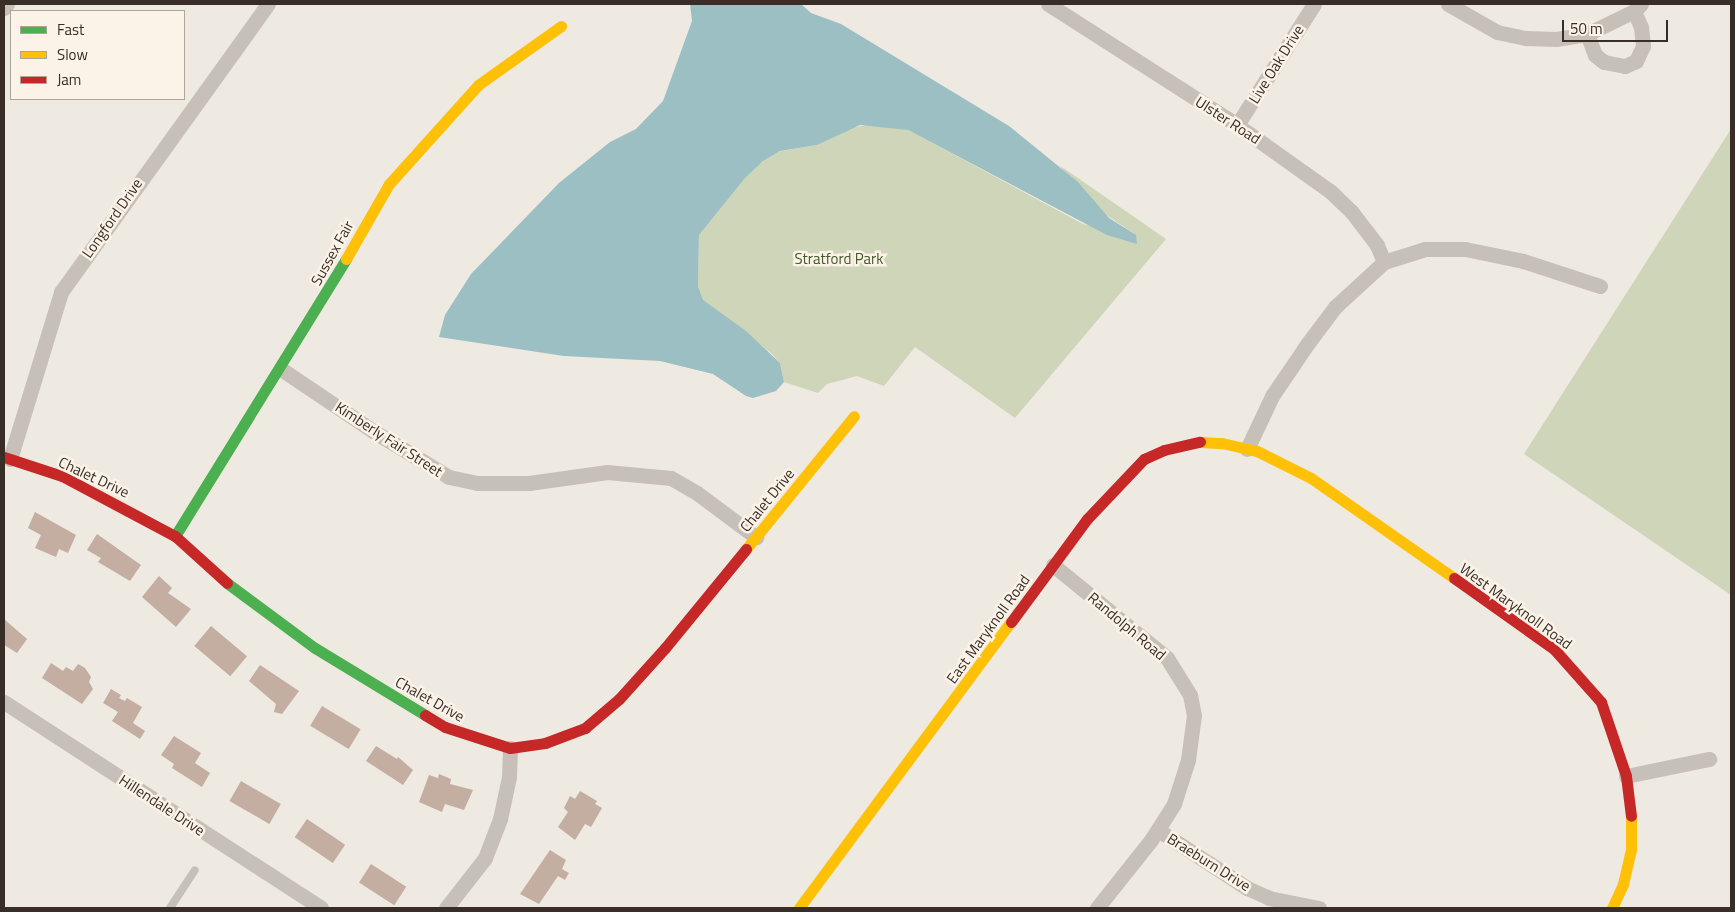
<!DOCTYPE html>
<style>
body{margin:0}
#map{position:relative;width:1735px;height:912px;overflow:hidden;background:#eee9e1;font-family:"Titillium Web",sans-serif}
div>[style]{position:absolute}
[style*='--x']{left:calc(var(--x)*1px);top:calc(var(--y)*1px);width:calc(var(--w)*1px);rotate:calc(var(--a)*1deg)}
.green>*{inset:0;background:#ced5b9}
.water>*{inset:0;background:#9bbfc2}
.building>*{inset:0;background:#c3aea1;transform-origin:0 0}
.lane>*{height:8px;margin:-4px;padding:0 4px;transform-origin:4px;border-radius:4px;background:#c7c0b9}
.street>*{height:15px;margin:-7.5px;padding:0 7.5px;transform-origin:7.5px;border-radius:7.5px;background:#c7c0b9}
.fast>*{height:11px;margin:-5.5px;padding:0 5.5px;transform-origin:5.5px;border-radius:5.5px;background:#4caf50}
.slow>*{height:11px;margin:-5.5px;padding:0 5.5px;transform-origin:5.5px;border-radius:5.5px;background:#ffc107}
.jam>*{height:11px;margin:-5.5px;padding:0 5.5px;transform-origin:5.5px;border-radius:5.5px;background:#c62828}
span{translate:-50% -50%;white-space:nowrap;text-align:center;line-height:1.15;-webkit-text-stroke:5px #fbf3e7;paint-order:stroke}
.street-label{font-size:15px;color:#382e27}
.park-label{font-size:15px;color:#445929}
.frame{position:absolute;inset:0;border:5px solid #382e27;pointer-events:none}
.legend{position:absolute;left:10px;top:10px;width:175px;height:90px;box-sizing:border-box;background:#fbf3e7;border:1px solid #ada49a;margin:0;padding:6px 9px;list-style:none;font-size:15px;color:#382e27}
.legend li{display:flex;align-items:center;gap:10px;height:25px}
.legend b{width:25px;border:1px solid #ada49a}
.scale{position:absolute;left:1562px;top:20px;width:106px;height:22px;box-sizing:border-box;border:2px solid #382e27;border-top:0;padding-left:6px;font-size:15px;line-height:18px;white-space:nowrap;color:#382e27;-webkit-text-stroke:4px #fbf3e7;paint-order:stroke}
</style>
<div id="map">
<div class="green">
<div style="clip-path:polygon(874px 124px,908px 130px,1083px 224px,1136px 235px,1102px 212px,1059px 165px,1166px 239px,1015px 418px,915px 347px,884px 386px,857px 376px,827px 384px,818px 393px,784px 382px,780px 363px,771px 353px,703px 300px,698px 286px,699px 235px,751px 170px,776px 152px,817px 145px,850px 128px)"></div>
<div style="clip-path:polygon(1731px 129px,1731px 595px,1524px 454px)"></div>
</div>
<div class="water">
<div style="clip-path:polygon(690px 4px,801px 4px,811px 13px,841px 24px,1009px 126px,1078px 182px,1109px 218px,1136px 235px,1137px 244px,1107px 235px,908px 130px,860px 125px,817px 145px,780px 151px,763px 161px,745px 178px,699px 235px,698px 286px,703px 300px,746px 331px,780px 363px,784px 382px,776px 391px,753px 398px,746px 396px,713px 374px,660px 361px,564px 356px,439px 337px,445px 315px,471px 274px,559px 183px,610px 142px,636px 129px,663px 101px,692px 21px)"></div>
</div>
<div class="building">
<div style="clip-path:polygon(35px 512px,76px 535px,68px 553px,59px 549px,56px 557px,35px 548px,41px 535px,28px 528px)"></div>
<div style="clip-path:polygon(97px 534px,141px 565px,130px 581px,98px 562px,101px 558px,87px 550px)"></div>
<div style="clip-path:polygon(159px 576px,172px 588px,168px 593px,191px 609px,176px 627px,142px 597px)"></div>
<div style="clip-path:polygon(4px 619px,27px 639px,17px 653px,4px 645px)"></div>
<div style="left:211px;top:626px;width:47px;height:26px;rotate:40deg"></div>
<div style="clip-path:polygon(51px 663px,63px 671px,66px 667px,73px 671px,78px 664px,85px 668px,91px 677px,89px 682px,93px 689px,82px 704px,42px 678px)"></div>
<div style="clip-path:polygon(260px 665px,299px 691px,282px 714px,274px 712px,276px 704px,249px 681px)"></div>
<div style="clip-path:polygon(111px 689px,121px 695px,119px 698px,125px 701px,127px 698px,142px 707px,133px 723px,145px 731px,140px 739px,112px 721px,118px 712px,103px 703px)"></div>
<div style="left:322px;top:706px;width:45px;height:23px;rotate:31deg"></div>
<div style="clip-path:polygon(174px 736px,201px 753px,195px 763px,210px 773px,202px 787px,172px 768px,174px 764px,161px 755px)"></div>
<div style="clip-path:polygon(376px 746px,397px 759px,398px 757px,413px 770px,403px 785px,366px 761px)"></div>
<div style="clip-path:polygon(439px 774px,451px 779px,450px 784px,473px 790px,464px 810px,445px 804px,442px 812px,419px 802px,429px 775px,438px 778px)"></div>
<div style="left:241px;top:781px;width:46px;height:23px;rotate:30deg"></div>
<div style="clip-path:polygon(580px 791px,597px 801px,595px 804px,602px 808px,591px 827px,585px 824px,575px 840px,558px 827px,568px 812px,564px 808px,570px 796px,575px 799px)"></div>
<div style="left:307px;top:819px;width:46px;height:22px;rotate:34deg"></div>
<div style="clip-path:polygon(550px 850px,566px 860px,562px 869px,569px 873px,565px 880px,558px 876px,539px 904px,520px 894px)"></div>
<div style="left:371px;top:864px;width:42px;height:22px;rotate:33deg"></div>
</div>
<div class="lane">
<div style="--x:170;--y:908;--w:45;--a:-56.7"></div>
</div>
<div class="street">
<div style="--x:1048;--y:4;--w:224;--a:32.6"></div>
<div style="--x:1237;--y:125;--w:114;--a:35.4"></div>
<div style="--x:1330;--y:191;--w:29;--a:44"></div>
<div style="--x:1351;--y:211;--w:43;--a:52.6"></div>
<div style="--x:1377;--y:245;--w:18;--a:68"></div>
<div style="--x:1448;--y:4;--w:56;--a:29.7"></div>
<div style="--x:1497;--y:32;--w:30;--a:12"></div>
<div style="--x:1526;--y:38;--w:30;--a:2"></div>
<div style="--x:1556;--y:39;--w:31;--a:-9"></div>
<div style="--x:1587;--y:34;--w:52;--a:-26.1"></div>
<div style="--x:1634;--y:11;--w:10;--a:-45"></div>
<div style="--x:4;--y:8;--w:5;--a:-53"></div>
<div style="--x:1587;--y:34;--w:22;--a:69"></div>
<div style="--x:1595;--y:55;--w:11;--a:38"></div>
<div style="--x:1604;--y:62;--w:21;--a:11"></div>
<div style="--x:1625;--y:66;--w:12;--a:-24"></div>
<div style="--x:1636;--y:61;--w:17;--a:-65"></div>
<div style="--x:1643;--y:46;--w:19;--a:-96"></div>
<div style="--x:1641;--y:27;--w:17;--a:-114"></div>
<div style="--x:1237;--y:125;--w:143;--a:-57.5"></div>
<div style="--x:281;--y:369;--w:111;--a:34"></div>
<div style="--x:373;--y:431;--w:89;--a:31.2"></div>
<div style="--x:449;--y:477;--w:29;--a:12"></div>
<div style="--x:477;--y:483;--w:52;--a:0"></div>
<div style="--x:529;--y:483;--w:79;--a:-8"></div>
<div style="--x:607;--y:472;--w:64;--a:5.4"></div>
<div style="--x:671;--y:478;--w:30;--a:30"></div>
<div style="--x:697;--y:493;--w:74;--a:36.7"></div>
<div style="--x:1247;--y:449;--w:59;--a:-64.7"></div>
<div style="--x:1272;--y:396;--w:64;--a:-55.8"></div>
<div style="--x:1308;--y:343;--w:45;--a:-53.1"></div>
<div style="--x:1335;--y:307;--w:67;--a:-42.6"></div>
<div style="--x:1384;--y:262;--w:43;--a:-17.6"></div>
<div style="--x:1425;--y:249;--w:40;--a:0"></div>
<div style="--x:1465;--y:249;--w:59;--a:11.7"></div>
<div style="--x:1523;--y:261;--w:81;--a:18"></div>
<div style="--x:10;--y:459;--w:175;--a:-73"></div>
<div style="--x:61;--y:292;--w:355;--a:-54.3"></div>
<div style="--x:1053;--y:565;--w:147;--a:39.2"></div>
<div style="--x:1167;--y:658;--w:44;--a:58.1"></div>
<div style="--x:1190;--y:695;--w:20;--a:79"></div>
<div style="--x:1194;--y:715;--w:45;--a:97.6"></div>
<div style="--x:1188;--y:760;--w:46;--a:107.7"></div>
<div style="--x:1174;--y:804;--w:43;--a:122.6"></div>
<div style="--x:1151;--y:840;--w:87;--a:128.5"></div>
<div style="--x:4;--y:702;--w:378;--a:33"></div>
<div style="--x:1626;--y:776;--w:85;--a:-11.6"></div>
<div style="--x:1158;--y:830;--w:106;--a:33.1"></div>
<div style="--x:1247;--y:888;--w:24;--a:24"></div>
<div style="--x:1269;--y:898;--w:51;--a:11.3"></div>
<div style="--x:446;--y:908;--w:63;--a:-52"></div>
<div style="--x:485;--y:858;--w:42;--a:-69"></div>
<div style="--x:500;--y:819;--w:43;--a:-77.9"></div>
<div style="--x:509;--y:777;--w:29;--a:-88"></div>
</div>
<div class="fast">
<div style="--x:175;--y:536;--w:326;--a:-58.3"></div>
<div style="--x:227;--y:583;--w:109;--a:36.5"></div>
<div style="--x:315;--y:648;--w:129;--a:31.3"></div>
</div>
<div class="slow">
<div style="--x:346;--y:259;--w:86;--a:-60.2"></div>
<div style="--x:389;--y:184;--w:133;--a:-48"></div>
<div style="--x:478;--y:85;--w:102;--a:-35.4"></div>
<div style="--x:1200;--y:442;--w:22;--a:3"></div>
<div style="--x:1222;--y:443;--w:36;--a:13"></div>
<div style="--x:1257;--y:451;--w:60;--a:26.6"></div>
<div style="--x:1311;--y:478;--w:174;--a:35"></div>
<div style="--x:746;--y:549;--w:171;--a:-50.9"></div>
<div style="--x:799;--y:908;--w:356;--a:-53.5"></div>
<div style="--x:1612;--y:908;--w:26;--a:-65"></div>
<div style="--x:1623;--y:884;--w:35;--a:-77"></div>
<div style="--x:1631;--y:850;--w:34;--a:-90"></div>
</div>
<div class="jam">
<div style="--x:4;--y:457;--w:61;--a:18.1"></div>
<div style="--x:62;--y:476;--w:128;--a:28"></div>
<div style="--x:175;--y:536;--w:70;--a:42.1"></div>
<div style="--x:1454;--y:578;--w:123;--a:35.4"></div>
<div style="--x:1554;--y:649;--w:71;--a:48.4"></div>
<div style="--x:1601;--y:702;--w:78;--a:71.3"></div>
<div style="--x:1626;--y:776;--w:40;--a:82.9"></div>
<div style="--x:1011;--y:622;--w:128;--a:-53.6"></div>
<div style="--x:1087;--y:519;--w:83;--a:-46.5"></div>
<div style="--x:1144;--y:459;--w:22;--a:-24"></div>
<div style="--x:1164;--y:450;--w:37;--a:-13"></div>
<div style="--x:425;--y:715;--w:23;--a:31"></div>
<div style="--x:445;--y:727;--w:68;--a:17.9"></div>
<div style="--x:510;--y:748;--w:35;--a:-8"></div>
<div style="--x:545;--y:743;--w:43;--a:-20.6"></div>
<div style="--x:585;--y:728;--w:45;--a:-40.5"></div>
<div style="--x:619;--y:699;--w:69;--a:-48"></div>
<div style="--x:665;--y:648;--w:128;--a:-50.7"></div>
</div>
<div class="street-label">
<span style="left:1276px;top:64px;rotate:-58deg">Live Oak Drive</span>
<span style="left:1228px;top:120px;rotate:33deg">Ulster Road</span>
<span style="left:112px;top:218px;rotate:-55deg">Longford Drive</span>
<span style="left:332px;top:253px;rotate:-61deg">Sussex Fair</span>
<span style="left:389px;top:439px;rotate:33deg">Kimberly Fair Street</span>
<span style="left:94px;top:477px;rotate:25deg">Chalet Drive</span>
<span style="left:767px;top:500px;rotate:-51deg">Chalet Drive</span>
<span style="left:1516px;top:606px;rotate:36deg">West Maryknoll Road</span>
<span style="left:1127px;top:626px;rotate:40deg">Randolph Road</span>
<span style="left:988px;top:629px;rotate:-54deg">East Maryknoll Road</span>
<span style="left:430px;top:699px;rotate:29deg">Chalet Drive</span>
<span style="left:162px;top:805px;rotate:33deg">Hillendale Drive</span>
<span style="left:1209px;top:862px;rotate:32deg">Braeburn Drive</span>
</div>
<div class="park-label">
<span style="left:839px;top:259px">Stratford Park</span>
</div>
<div class="frame"></div>
<ul class="legend">
<li><b style="height:6px;background:#4caf50"></b>Fast</li>
<li><b style="height:6px;background:#ffc107"></b>Slow</li>
<li><b style="height:6px;background:#c62828"></b>Jam</li>
</ul>
<div class="scale">50 m</div>
</div>
